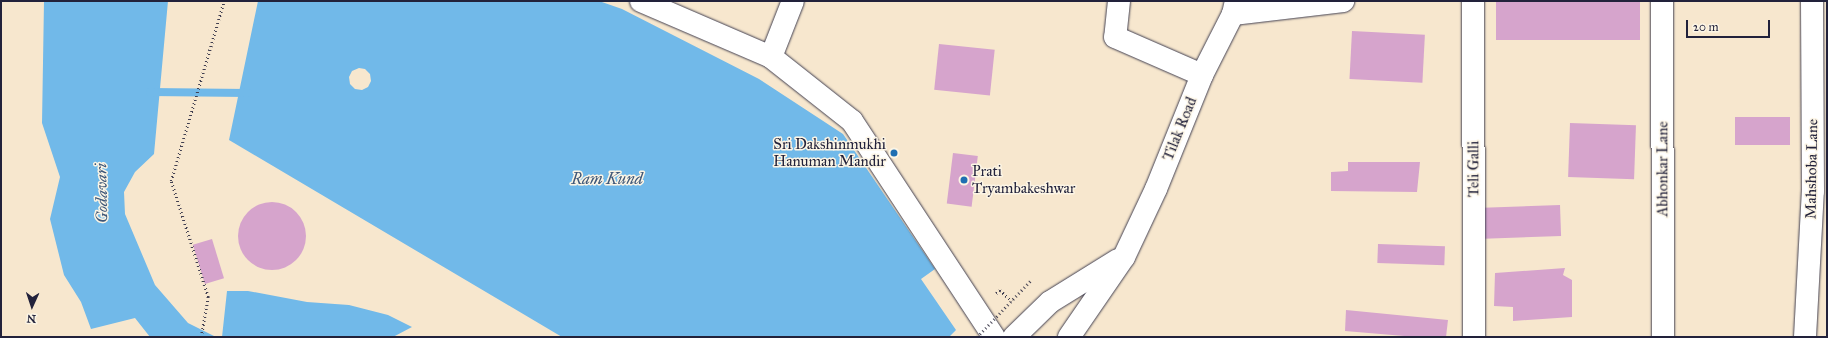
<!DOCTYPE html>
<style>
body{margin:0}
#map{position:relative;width:1828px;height:338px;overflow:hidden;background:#f7e7ce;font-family:"IM FELL Great Primer",serif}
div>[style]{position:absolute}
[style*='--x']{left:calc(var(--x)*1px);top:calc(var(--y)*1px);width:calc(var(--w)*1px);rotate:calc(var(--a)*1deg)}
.water>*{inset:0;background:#71b9e9}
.stream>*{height:8px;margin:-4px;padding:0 4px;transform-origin:4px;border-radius:4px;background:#71b9e9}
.building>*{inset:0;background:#d6a4cc;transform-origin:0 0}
.round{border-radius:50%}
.path>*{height:2.5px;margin-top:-1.25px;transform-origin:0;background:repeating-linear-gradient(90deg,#424051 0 1px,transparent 0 4px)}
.roads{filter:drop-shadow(0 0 1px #424051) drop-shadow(0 0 1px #424051)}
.minor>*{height:22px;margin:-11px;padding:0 11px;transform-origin:11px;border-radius:11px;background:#fff}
.major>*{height:22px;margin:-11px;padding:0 11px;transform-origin:11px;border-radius:11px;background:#fff}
.path-bridge>*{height:2.5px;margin-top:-1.25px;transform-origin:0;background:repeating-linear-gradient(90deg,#424051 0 1px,transparent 0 4px)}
.dots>*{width:11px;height:11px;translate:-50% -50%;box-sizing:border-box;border:2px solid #fcf5e5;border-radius:50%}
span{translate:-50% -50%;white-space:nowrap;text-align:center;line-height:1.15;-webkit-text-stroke:3px #fcf5e5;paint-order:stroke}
.street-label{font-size:15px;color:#22223b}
.poi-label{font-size:15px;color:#22223b}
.right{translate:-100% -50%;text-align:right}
.left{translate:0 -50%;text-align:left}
.water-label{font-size:16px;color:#3e5778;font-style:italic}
.frame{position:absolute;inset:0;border:2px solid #22223b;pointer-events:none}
.north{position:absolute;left:12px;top:286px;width:40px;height:40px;-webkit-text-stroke:3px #fcf5e5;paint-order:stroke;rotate:183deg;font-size:11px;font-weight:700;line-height:16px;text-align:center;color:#22223b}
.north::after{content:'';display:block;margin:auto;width:14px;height:18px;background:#22223b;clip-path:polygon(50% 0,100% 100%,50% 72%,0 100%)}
.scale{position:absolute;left:1686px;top:20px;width:84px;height:18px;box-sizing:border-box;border:2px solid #22223b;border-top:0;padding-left:5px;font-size:12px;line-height:14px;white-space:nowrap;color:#22223b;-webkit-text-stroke:3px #fcf5e5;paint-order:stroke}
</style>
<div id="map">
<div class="water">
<div style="clip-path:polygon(44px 1px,168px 1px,154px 154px,135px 172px,124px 192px,125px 214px,155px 285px,188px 323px,216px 337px,150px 337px,135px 318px,91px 329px,81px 302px,64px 275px,50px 219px,60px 177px,42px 123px)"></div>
<div style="clip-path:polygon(evenodd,258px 1px,599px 1px,622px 9px,759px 79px,843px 134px,935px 269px,921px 279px,956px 330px,949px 337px,562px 337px,229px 140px,258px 1px,359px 68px,365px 69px,370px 74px,371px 81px,368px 87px,362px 90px,355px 89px,350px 84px,349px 77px,352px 71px,359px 68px)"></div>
<div style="clip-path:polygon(227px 291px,248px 291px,307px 302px,349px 305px,388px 315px,412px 327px,393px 337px,222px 337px)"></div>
</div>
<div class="stream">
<div style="--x:150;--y:92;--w:98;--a:0.6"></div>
</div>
<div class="building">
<div style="left:1496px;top:1px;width:144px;height:39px"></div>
<div style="left:1352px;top:31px;width:73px;height:48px;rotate:3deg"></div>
<div style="left:939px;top:44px;width:56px;height:46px;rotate:6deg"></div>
<div style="left:1735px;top:117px;width:55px;height:28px"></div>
<div style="left:1570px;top:123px;width:66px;height:54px;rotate:2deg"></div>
<div style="left:953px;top:153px;width:25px;height:51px;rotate:7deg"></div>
<div style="clip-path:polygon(1348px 162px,1420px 162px,1417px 192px,1331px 191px,1331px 172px,1348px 171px)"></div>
<div class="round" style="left:238px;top:202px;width:68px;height:68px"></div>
<div style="left:1560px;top:205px;width:31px;height:77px;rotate:88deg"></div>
<div style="left:212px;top:239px;width:41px;height:20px;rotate:73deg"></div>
<div style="left:1378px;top:244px;width:67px;height:19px;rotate:2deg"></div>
<div style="clip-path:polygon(1565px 268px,1563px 275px,1572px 280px,1572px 317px,1513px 321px,1513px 307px,1494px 306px,1495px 273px)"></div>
<div style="clip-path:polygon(1346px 310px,1448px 320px,1446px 337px,1416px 337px,1345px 331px)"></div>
</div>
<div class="path">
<div style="--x:996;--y:293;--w:5;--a:-37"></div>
<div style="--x:1000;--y:290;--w:16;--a:43"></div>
<div style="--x:201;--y:337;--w:41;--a:-80.1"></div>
<div style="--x:208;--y:297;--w:122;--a:-107.7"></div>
<div style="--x:171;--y:181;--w:188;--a:-73.6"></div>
</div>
<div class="roads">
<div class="minor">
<div style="--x:641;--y:1;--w:142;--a:23.3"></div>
<div style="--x:771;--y:57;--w:103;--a:38.3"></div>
<div style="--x:852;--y:121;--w:258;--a:56.7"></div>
<div style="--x:1119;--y:1;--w:36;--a:96"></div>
<div style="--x:1115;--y:37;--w:95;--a:23.6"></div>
<div style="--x:1473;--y:1;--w:336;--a:89.8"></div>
<div style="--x:1662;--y:1;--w:336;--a:89.8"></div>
<div style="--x:1233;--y:14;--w:111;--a:-6.7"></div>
<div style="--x:771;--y:57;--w:60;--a:-68.6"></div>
<div style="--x:1805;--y:337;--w:146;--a:-86.9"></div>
<div style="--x:1813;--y:191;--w:190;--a:-90.3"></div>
</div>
<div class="major">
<div style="--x:1014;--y:337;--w:50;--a:-44.2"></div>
<div style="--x:1050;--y:302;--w:80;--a:-31.7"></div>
<div style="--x:1069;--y:337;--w:97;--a:-55.5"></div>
<div style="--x:1124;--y:257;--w:75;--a:-64.8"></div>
<div style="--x:1156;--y:189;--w:123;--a:-68"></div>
<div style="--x:1202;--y:75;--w:68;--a:-63.1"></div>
<div style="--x:1233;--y:14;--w:13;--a:-77"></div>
</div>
</div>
<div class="path-bridge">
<div style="--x:977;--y:337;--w:79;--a:-46.5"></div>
</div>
<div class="dots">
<div style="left:894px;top:153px;background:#1f6fb2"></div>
<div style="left:964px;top:180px;background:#1f6fb2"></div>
</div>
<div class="street-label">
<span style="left:1180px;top:129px;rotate:-68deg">Tilak Road</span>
<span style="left:1474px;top:169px;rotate:-90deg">Teli Galli</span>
<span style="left:1663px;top:169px;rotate:-90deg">Abhonkar Lane</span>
<span style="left:1812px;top:169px;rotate:-89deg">Mahshoba Lane</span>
</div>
<div class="poi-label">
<span class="right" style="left:886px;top:153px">Sri Dakshinmukhi<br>Hanuman Mandir</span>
<span class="left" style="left:972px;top:180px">Prati<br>Tryambakeshwar</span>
</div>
<div class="water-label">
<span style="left:607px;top:179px">Ram Kund</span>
<span style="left:102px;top:193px;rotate:-91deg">Godavari</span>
</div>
<div class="frame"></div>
<div class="north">N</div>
<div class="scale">20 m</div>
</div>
